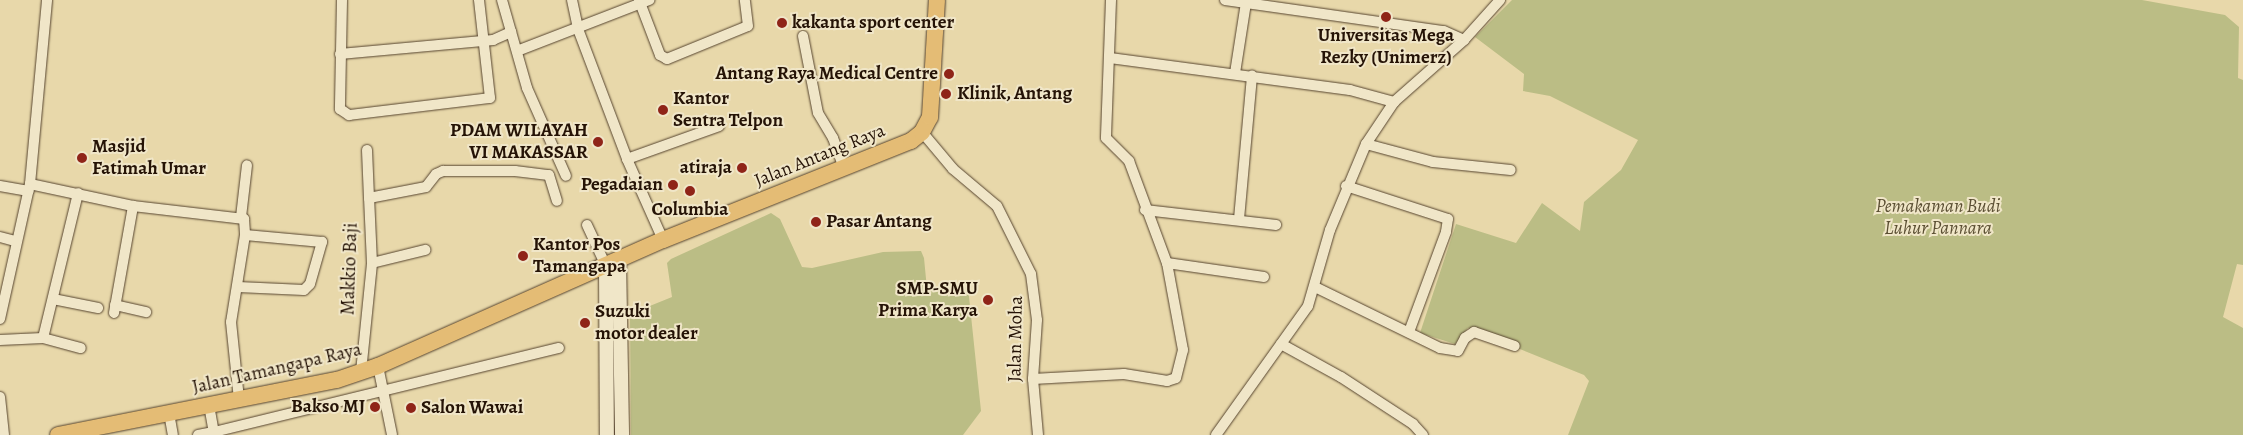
<!DOCTYPE html>
<style>
body{margin:0}
#map{position:relative;width:2243px;height:435px;overflow:hidden;background:#e8d8aa;font-family:Alegreya,serif}
div>[style]{position:absolute}
[style*='--x']{left:calc(var(--x)*1px);top:calc(var(--y)*1px);width:calc(var(--w)*1px);rotate:calc(var(--a)*1deg)}
.green>*{inset:0;background:#bbbd85}
.roads{filter:drop-shadow(0 0 1px #56442f) drop-shadow(0 0 1px #56442f)}
.minor>*{height:10px;margin:-5px;padding:0 5px;transform-origin:5px;border-radius:5px;background:#f0e6c8}
.tertiary>*{height:14px;margin:-7px;padding:0 7px;transform-origin:7px;border-radius:7px;background:#f0e6c8}
.primary>*{height:16px;margin:-8px;padding:0 8px;transform-origin:8px;border-radius:8px;background:#e4bc75}
.dots>*{width:14px;height:14px;translate:-50% -50%;box-sizing:border-box;border:2px solid #f0e6c8;border-radius:50%}
span{translate:-50% -50%;white-space:nowrap;text-align:center;line-height:1.15;-webkit-text-stroke:4px #f0e6c8;paint-order:stroke}
.poi-label{font-size:19px;color:#251306;font-weight:700}
.left{translate:0 -50%;text-align:left}
.right{translate:-100% -50%;text-align:right}
.street-label{font-size:19px;color:#251306}
.park-label{font-size:19px;color:#5a4e32;font-style:italic}
</style>
<div id="map">
<div class="green">
<div style="clip-path:polygon(1512px 0,2142px 0,2225px 15px,2239px 27px,2238px 78px,2243px 80px,2243px 265px,2237px 264px,2223px 317px,2243px 328px,2243px 435px,1568px 435px,1589px 381px,1584px 375px,1468px 328px,1455px 344px,1420px 333px,1456px 224px,1516px 243px,1542px 203px,1580px 231px,1584px 202px,1621px 170px,1638px 140px,1550px 96px,1523px 91px,1524px 74px,1475px 37px)"></div>
<div style="clip-path:polygon(771px 213px,780px 219px,802px 267px,812px 268px,883px 252px,921px 251px,924px 258px,927px 289px,968px 287px,981px 411px,963px 435px,631px 435px,630px 314px,672px 297px,667px 263px,671px 259px)"></div>
</div>
<div class="roads">
<div class="minor">
<div style="--x:342;--y:0;--w:109;--a:91.1"></div>
<div style="--x:340;--y:109;--w:11;--a:34"></div>
<div style="--x:349;--y:115;--w:142;--a:-6.9"></div>
<div style="--x:490;--y:98;--w:99;--a:-96.4"></div>
<div style="--x:502;--y:0;--w:91;--a:74.1"></div>
<div style="--x:527;--y:88;--w:96;--a:66.1"></div>
<div style="--x:572;--y:0;--w:30;--a:78"></div>
<div style="--x:578;--y:29;--w:139;--a:69.3"></div>
<div style="--x:627;--y:159;--w:89;--a:66"></div>
<div style="--x:639;--y:0;--w:59;--a:69.1"></div>
<div style="--x:660;--y:55;--w:8;--a:30"></div>
<div style="--x:667;--y:59;--w:87;--a:-22.2"></div>
<div style="--x:748;--y:26;--w:26;--a:-97"></div>
<div style="--x:1111;--y:0;--w:138;--a:92.1"></div>
<div style="--x:1106;--y:138;--w:33;--a:45"></div>
<div style="--x:1129;--y:161;--w:109;--a:69.6"></div>
<div style="--x:1167;--y:263;--w:98;--a:8.2"></div>
<div style="--x:1225;--y:0;--w:221;--a:8.1"></div>
<div style="--x:1444;--y:31;--w:22;--a:24"></div>
<div style="--x:803;--y:36;--w:78;--a:79"></div>
<div style="--x:818;--y:113;--w:29;--a:59"></div>
<div style="--x:833;--y:138;--w:33;--a:70"></div>
<div style="--x:517;--y:51;--w:142;--a:-21.1"></div>
<div style="--x:340;--y:54;--w:154;--a:-5.2"></div>
<div style="--x:493;--y:40;--w:20;--a:-24"></div>
<div style="--x:1110;--y:58;--w:242;--a:7.6"></div>
<div style="--x:1350;--y:90;--w:46;--a:15.3"></div>
<div style="--x:1235;--y:73;--w:71;--a:-81.1"></div>
<div style="--x:922;--y:132;--w:48;--a:50"></div>
<div style="--x:953;--y:169;--w:57;--a:40.1"></div>
<div style="--x:997;--y:206;--w:76;--a:63.4"></div>
<div style="--x:1031;--y:274;--w:46;--a:82.6"></div>
<div style="--x:1037;--y:320;--w:59;--a:93.9"></div>
<div style="--x:1033;--y:379;--w:56;--a:84.9"></div>
<div style="--x:1366;--y:144;--w:69;--a:15"></div>
<div style="--x:1433;--y:162;--w:78;--a:5.9"></div>
<div style="--x:367;--y:150;--w:48;--a:87.6"></div>
<div style="--x:369;--y:198;--w:58;--a:-10.9"></div>
<div style="--x:426;--y:187;--w:16;--a:-52"></div>
<div style="--x:436;--y:174;--w:8;--a:-23"></div>
<div style="--x:443;--y:171;--w:72;--a:0"></div>
<div style="--x:515;--y:171;--w:34;--a:7"></div>
<div style="--x:549;--y:175;--w:27;--a:73"></div>
<div style="--x:627;--y:159;--w:98;--a:-19.7"></div>
<div style="--x:30;--y:184;--w:105;--a:12.1"></div>
<div style="--x:133;--y:206;--w:112;--a:6.7"></div>
<div style="--x:244;--y:219;--w:16;--a:86"></div>
<div style="--x:245;--y:235;--w:88;--a:99.1"></div>
<div style="--x:231;--y:322;--w:78;--a:84.1"></div>
<div style="--x:0;--y:186;--w:29;--a:10"></div>
<div style="--x:1346;--y:186;--w:107;--a:17.9"></div>
<div style="--x:1448;--y:219;--w:13;--a:99"></div>
<div style="--x:1446;--y:232;--w:107;--a:110.3"></div>
<div style="--x:1145;--y:210;--w:132;--a:6.5"></div>
<div style="--x:241;--y:217;--w:52;--a:-83.4"></div>
<div style="--x:1239;--y:219;--w:144;--a:-84.8"></div>
<div style="--x:587;--y:225;--w:45;--a:65.1"></div>
<div style="--x:0;--y:237;--w:16;--a:15"></div>
<div style="--x:372;--y:263;--w:55;--a:-13.8"></div>
<div style="--x:238;--y:287;--w:66;--a:2.6"></div>
<div style="--x:304;--y:290;--w:8;--a:-45"></div>
<div style="--x:310;--y:284;--w:44;--a:-74.1"></div>
<div style="--x:322;--y:242;--w:77;--a:-174.8"></div>
<div style="--x:1315;--y:287;--w:139;--a:26"></div>
<div style="--x:1440;--y:348;--w:18;--a:9"></div>
<div style="--x:1458;--y:351;--w:15;--a:-62"></div>
<div style="--x:1465;--y:338;--w:11;--a:-34"></div>
<div style="--x:1474;--y:332;--w:43;--a:18.9"></div>
<div style="--x:53;--y:299;--w:46;--a:11.3"></div>
<div style="--x:115;--y:305;--w:32;--a:13"></div>
<div style="--x:114;--y:313;--w:109;--a:-79.9"></div>
<div style="--x:0;--y:319;--w:138;--a:-77.5"></div>
<div style="--x:30;--y:184;--w:185;--a:-84.7"></div>
<div style="--x:43;--y:338;--w:39;--a:15"></div>
<div style="--x:0;--y:340;--w:43;--a:-2.7"></div>
<div style="--x:43;--y:338;--w:149;--a:-76.4"></div>
<div style="--x:1281;--y:344;--w:68;--a:28.8"></div>
<div style="--x:1341;--y:377;--w:86;--a:33.1"></div>
<div style="--x:1413;--y:424;--w:15;--a:48"></div>
<div style="--x:378;--y:366;--w:70;--a:78.5"></div>
<div style="--x:361;--y:372;--w:110;--a:-84.2"></div>
<div style="--x:372;--y:263;--w:65;--a:-92.6"></div>
<div style="--x:1033;--y:379;--w:91;--a:-3.1"></div>
<div style="--x:1124;--y:374;--w:44;--a:9.2"></div>
<div style="--x:1167;--y:381;--w:9;--a:-18"></div>
<div style="--x:1176;--y:378;--w:29;--a:-76"></div>
<div style="--x:1183;--y:350;--w:88;--a:-100.4"></div>
<div style="--x:0;--y:397;--w:38;--a:84"></div>
<div style="--x:209;--y:405;--w:27;--a:80"></div>
<div style="--x:214;--y:432;--w:355;--a:-13.7"></div>
<div style="--x:169;--y:413;--w:22;--a:80"></div>
<div style="--x:198;--y:435;--w:16;--a:-11"></div>
<div style="--x:214;--y:432;--w:3;--a:90"></div>
<div style="--x:1216;--y:435;--w:158;--a:-54.5"></div>
<div style="--x:1308;--y:306;--w:79;--a:-73.9"></div>
<div style="--x:1330;--y:230;--w:93;--a:-67.3"></div>
<div style="--x:1366;--y:144;--w:50;--a:-56.3"></div>
<div style="--x:1394;--y:102;--w:94;--a:-41.5"></div>
<div style="--x:1464;--y:40;--w:54;--a:-48"></div>
</div>
<div class="tertiary">
<div style="--x:619;--y:260;--w:175;--a:89"></div>
<div style="--x:606;--y:266;--w:169;--a:89.7"></div>
</div>
<div class="primary">
<div style="--x:58;--y:435;--w:284;--a:-11.2"></div>
<div style="--x:337;--y:380;--w:43;--a:-18.9"></div>
<div style="--x:378;--y:366;--w:312;--a:-23.9"></div>
<div style="--x:663;--y:240;--w:267;--a:-21.8"></div>
<div style="--x:911;--y:141;--w:14;--a:-39"></div>
<div style="--x:922;--y:132;--w:17;--a:-62"></div>
<div style="--x:930;--y:117;--w:117;--a:-86.6"></div>
</div>
</div>
<div class="dots">
<div style="left:1386px;top:17px;background:#8f2418"></div>
<div style="left:782px;top:23px;background:#8f2418"></div>
<div style="left:949px;top:74px;background:#8f2418"></div>
<div style="left:946px;top:94px;background:#8f2418"></div>
<div style="left:663px;top:110px;background:#8f2418"></div>
<div style="left:598px;top:142px;background:#8f2418"></div>
<div style="left:82px;top:158px;background:#8f2418"></div>
<div style="left:742px;top:168px;background:#8f2418"></div>
<div style="left:673px;top:185px;background:#8f2418"></div>
<div style="left:690px;top:191px;background:#8f2418"></div>
<div style="left:816px;top:222px;background:#8f2418"></div>
<div style="left:523px;top:256px;background:#8f2418"></div>
<div style="left:988px;top:300px;background:#8f2418"></div>
<div style="left:585px;top:323px;background:#8f2418"></div>
<div style="left:375px;top:407px;background:#8f2418"></div>
<div style="left:411px;top:408px;background:#8f2418"></div>
</div>
<div class="poi-label">
<span class="left" style="left:792px;top:23px">kakanta sport center</span>
<span style="left:1386px;top:47px">Universitas Mega<br>Rezky (Unimerz)</span>
<span class="right" style="left:938px;top:74px">Antang Raya Medical Centre</span>
<span class="left" style="left:957px;top:94px">Klinik, Antang</span>
<span class="left" style="left:673px;top:110px">Kantor<br>Sentra Telpon</span>
<span class="right" style="left:588px;top:142px">PDAM WILAYAH<br>VI MAKASSAR</span>
<span class="left" style="left:92px;top:158px">Masjid<br>Fatimah Umar</span>
<span class="right" style="left:732px;top:168px">atiraja</span>
<span class="right" style="left:663px;top:185px">Pegadaian</span>
<span style="left:690px;top:210px">Columbia</span>
<span class="left" style="left:826px;top:222px">Pasar Antang</span>
<span class="left" style="left:533px;top:256px">Kantor Pos<br>Tamangapa</span>
<span class="right" style="left:978px;top:300px">SMP-SMU<br>Prima Karya</span>
<span class="left" style="left:595px;top:323px">Suzuki<br>motor dealer</span>
<span class="right" style="left:365px;top:407px">Bakso MJ</span>
<span class="left" style="left:421px;top:408px">Salon Wawai</span>
</div>
<div class="street-label">
<span style="left:820px;top:156px;rotate:-22deg">Jalan Antang Raya</span>
<span style="left:350px;top:269px;rotate:-88deg">Makkio Baji</span>
<span style="left:1016px;top:339px;rotate:-89deg">Jalan Moha</span>
<span style="left:277px;top:369px;rotate:-13deg">Jalan Tamangapa Raya</span>
</div>
<div class="park-label">
<span style="left:1938px;top:218px">Pemakaman Budi<br>Luhur Pannara</span>
</div>
</div>
